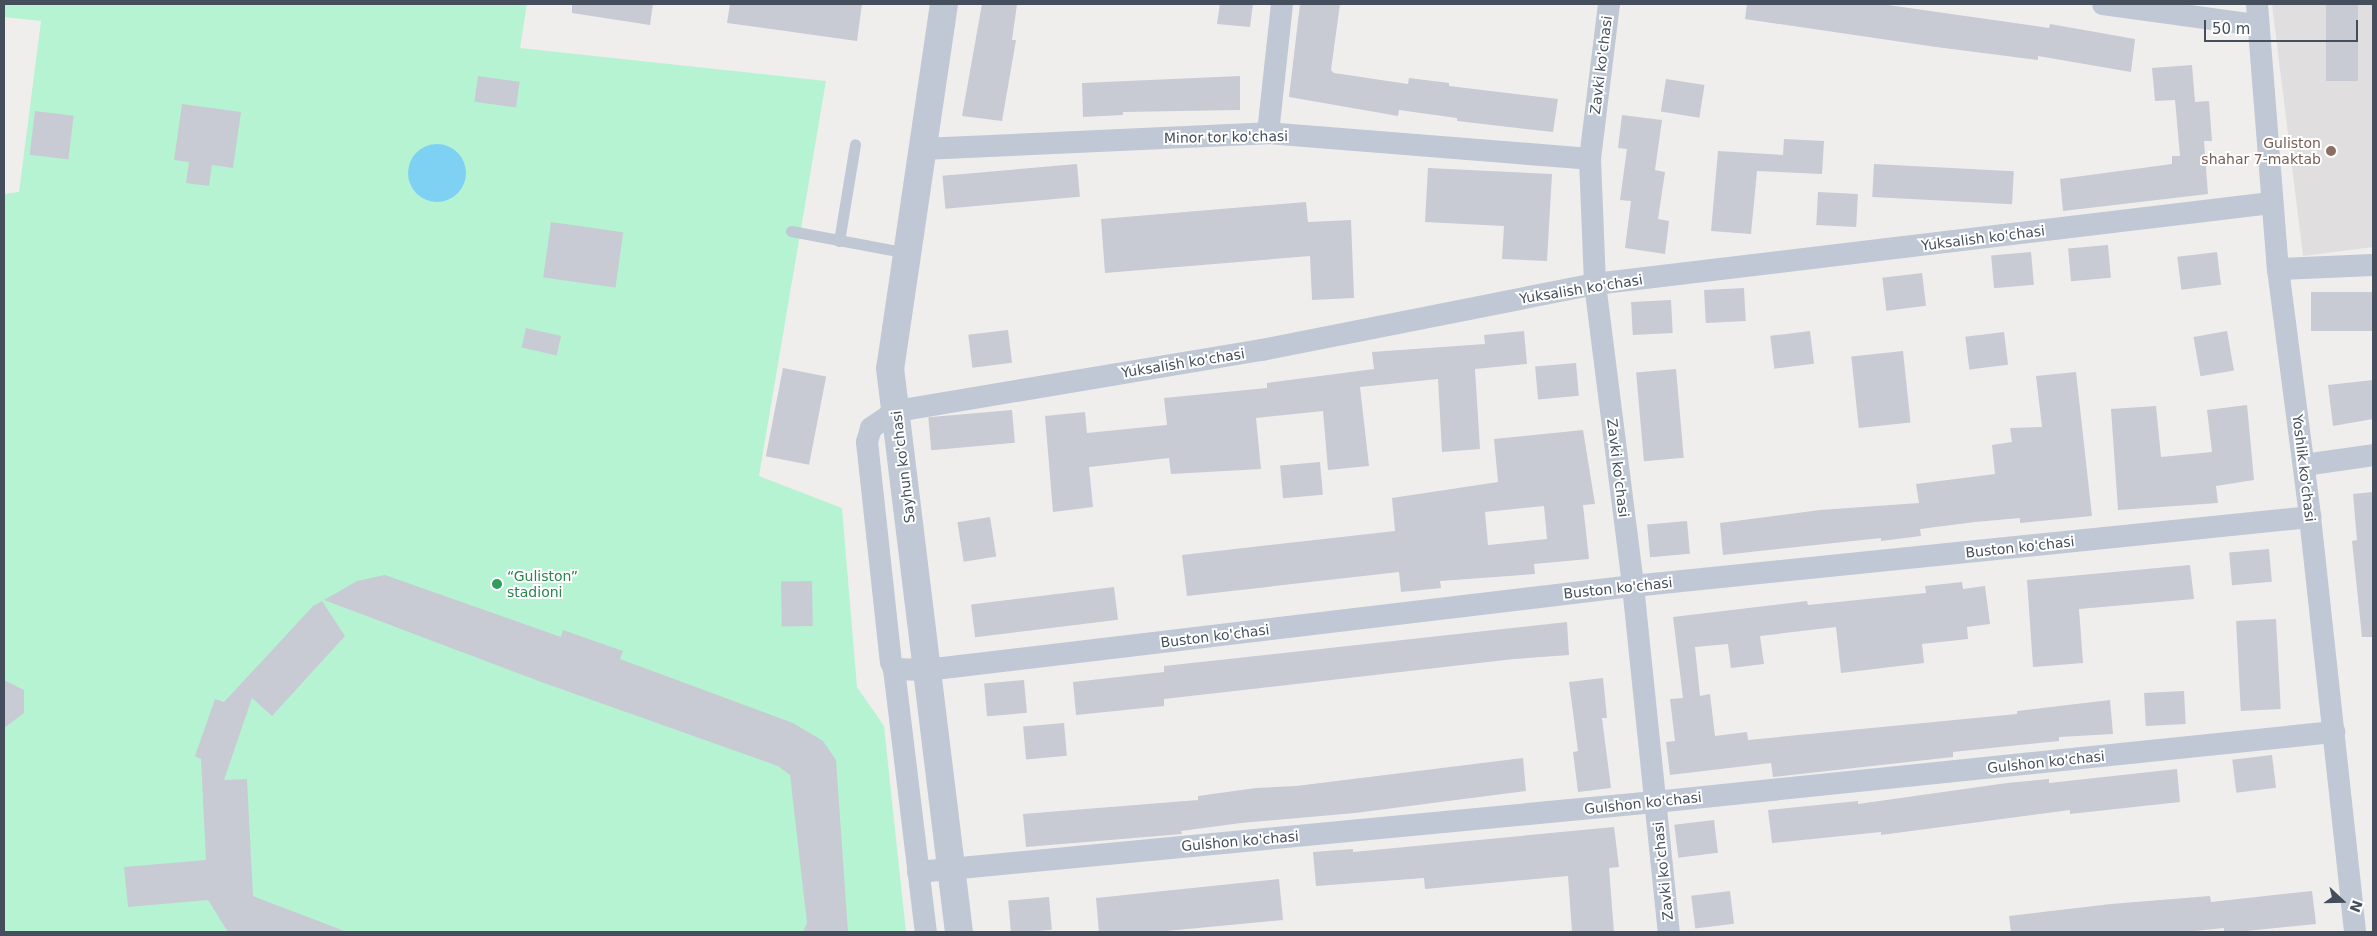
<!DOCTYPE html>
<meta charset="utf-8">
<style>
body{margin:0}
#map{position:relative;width:2377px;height:936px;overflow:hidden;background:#f0eded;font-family:"DejaVu Sans",sans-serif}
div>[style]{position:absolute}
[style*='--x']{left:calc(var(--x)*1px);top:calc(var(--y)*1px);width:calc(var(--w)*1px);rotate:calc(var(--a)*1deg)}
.education>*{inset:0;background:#e1dedf}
.green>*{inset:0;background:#b6f3d3}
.water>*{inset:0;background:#7fd1f4}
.round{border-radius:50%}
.building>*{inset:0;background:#c8cbd4;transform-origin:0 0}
.service>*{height:11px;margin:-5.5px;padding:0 5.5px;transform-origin:5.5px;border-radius:5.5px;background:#bfc8d4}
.minor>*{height:22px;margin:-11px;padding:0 11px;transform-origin:11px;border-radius:11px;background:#bfc8d4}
.tertiary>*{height:28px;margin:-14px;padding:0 14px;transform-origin:14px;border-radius:14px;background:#bfc8d4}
.dots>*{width:14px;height:14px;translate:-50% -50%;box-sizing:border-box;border:2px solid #fff;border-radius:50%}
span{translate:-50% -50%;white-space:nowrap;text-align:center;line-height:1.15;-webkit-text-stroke:4px #fff;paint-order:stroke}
.street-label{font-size:14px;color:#444e5c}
.education-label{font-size:14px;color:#785e54}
.right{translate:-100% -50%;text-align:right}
.leisure-label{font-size:14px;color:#27864d}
.left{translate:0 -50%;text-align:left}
.frame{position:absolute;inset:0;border:5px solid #444e5c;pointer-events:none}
.north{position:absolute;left:2317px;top:876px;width:50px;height:50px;-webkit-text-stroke:4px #fff;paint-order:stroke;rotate:111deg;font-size:14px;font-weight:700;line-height:20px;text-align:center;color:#444e5c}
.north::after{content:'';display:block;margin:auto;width:18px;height:22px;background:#444e5c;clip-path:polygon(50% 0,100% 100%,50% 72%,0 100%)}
.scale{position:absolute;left:2204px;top:20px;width:154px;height:22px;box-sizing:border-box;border:2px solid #444e5c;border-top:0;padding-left:6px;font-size:15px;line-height:18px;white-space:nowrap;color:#444e5c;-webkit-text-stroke:4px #fff;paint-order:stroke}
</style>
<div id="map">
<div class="education">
<div style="clip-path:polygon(2272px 4px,2373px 4px,2373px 247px,2303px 256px)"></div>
</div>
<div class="green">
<div style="clip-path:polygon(4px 4px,527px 4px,520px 48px,826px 81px,759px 476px,842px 508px,857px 687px,884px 726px,906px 932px,4px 932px,4px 194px,19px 192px,41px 21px,4px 17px)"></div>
</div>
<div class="water">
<div class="round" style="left:408px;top:144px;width:58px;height:58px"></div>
</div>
<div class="building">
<div style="clip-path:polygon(572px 4px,653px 4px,650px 25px,572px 13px)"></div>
<div style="clip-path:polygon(730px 4px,862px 4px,857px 41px,727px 23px)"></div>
<div style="clip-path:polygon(982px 4px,1017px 4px,1012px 40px,1016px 40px,1002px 121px,962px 116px)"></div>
<div style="clip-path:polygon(1220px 4px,1253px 4px,1250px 27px,1217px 24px)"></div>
<div style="clip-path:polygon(1300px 4px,1340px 4px,1331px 70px,1334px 73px,1408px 84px,1409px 78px,1449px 83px,1449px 86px,1558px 99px,1553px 132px,1457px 121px,1457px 118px,1399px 110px,1398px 116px,1289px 97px)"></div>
<div style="clip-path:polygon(1747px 4px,1881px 4px,2049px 28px,2050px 24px,2135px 39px,2131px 72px,2038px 56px,2038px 60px,1936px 47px,1745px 19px)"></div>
<div style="left:2326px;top:4px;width:32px;height:77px"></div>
<div style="clip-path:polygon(2192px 65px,2195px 102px,2209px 101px,2212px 141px,2204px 141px,2208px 194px,2063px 211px,2060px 179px,2172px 164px,2172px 156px,2180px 156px,2175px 100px,2155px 101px,2152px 68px)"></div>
<div style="left:478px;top:76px;width:42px;height:26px;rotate:8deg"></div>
<div style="clip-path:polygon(1240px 76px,1240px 110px,1123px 112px,1123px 115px,1083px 117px,1082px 83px)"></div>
<div style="left:1666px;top:79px;width:39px;height:33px;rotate:9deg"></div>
<div style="clip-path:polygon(182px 104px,241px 112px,233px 168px,212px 165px,209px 186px,186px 183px,189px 162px,174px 160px)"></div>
<div style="left:35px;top:111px;width:39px;height:44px;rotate:7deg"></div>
<div style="clip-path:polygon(1622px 115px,1662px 120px,1655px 170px,1665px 172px,1658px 219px,1669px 221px,1665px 254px,1625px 248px,1631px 201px,1620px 200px,1627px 149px,1618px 148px)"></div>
<div style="clip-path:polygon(1784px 139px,1824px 141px,1822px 174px,1757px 171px,1751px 234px,1711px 231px,1718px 151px,1783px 155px)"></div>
<div style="left:1077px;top:164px;width:33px;height:135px;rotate:85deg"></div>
<div style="left:1874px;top:164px;width:140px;height:33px;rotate:3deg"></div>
<div style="clip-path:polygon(1428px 168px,1552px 174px,1547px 261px,1502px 259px,1504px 226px,1425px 222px)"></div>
<div style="left:1818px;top:192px;width:40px;height:33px;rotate:3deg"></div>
<div style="clip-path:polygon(1306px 202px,1308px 222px,1351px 220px,1354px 298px,1312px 300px,1310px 256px,1105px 273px,1101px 219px)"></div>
<div style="left:551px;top:222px;width:73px;height:56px;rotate:8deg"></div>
<div style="left:2108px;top:245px;width:33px;height:40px;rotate:85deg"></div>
<div style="left:2031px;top:252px;width:33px;height:40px;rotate:85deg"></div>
<div style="left:2217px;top:252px;width:33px;height:40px;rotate:83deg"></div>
<div style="left:1922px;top:273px;width:33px;height:40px;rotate:83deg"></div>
<div style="left:1744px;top:288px;width:33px;height:40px;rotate:87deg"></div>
<div style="left:2373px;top:292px;width:39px;height:62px;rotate:90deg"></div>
<div style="left:1671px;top:300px;width:33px;height:40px;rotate:87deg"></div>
<div style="left:526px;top:328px;width:36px;height:20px;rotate:13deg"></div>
<div style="left:1008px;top:330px;width:33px;height:40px;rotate:83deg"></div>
<div style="clip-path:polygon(1524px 331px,1527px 364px,1475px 369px,1480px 449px,1442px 452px,1438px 379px,1360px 387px,1369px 466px,1328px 470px,1323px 411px,1256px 418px,1261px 469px,1171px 474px,1169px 458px,1089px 467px,1093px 507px,1053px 512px,1045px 416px,1085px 412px,1087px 433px,1167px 425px,1164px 398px,1267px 388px,1267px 383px,1374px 369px,1372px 352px,1485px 344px,1484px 335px)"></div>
<div style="left:1810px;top:331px;width:33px;height:40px;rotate:83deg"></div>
<div style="left:2227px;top:331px;width:40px;height:34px;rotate:80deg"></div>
<div style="left:2004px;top:332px;width:33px;height:39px;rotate:83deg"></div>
<div style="left:1903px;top:351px;width:72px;height:52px;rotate:84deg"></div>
<div style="left:1576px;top:363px;width:33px;height:41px;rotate:85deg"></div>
<div style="left:783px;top:368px;width:44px;height:90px;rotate:11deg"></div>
<div style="left:1676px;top:369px;width:89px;height:40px;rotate:85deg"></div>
<div style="clip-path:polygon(2076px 372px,2092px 516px,2020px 523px,2020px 518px,1975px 522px,1920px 529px,1921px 536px,1881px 541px,1881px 538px,1723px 555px,1720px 523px,1820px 510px,1919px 503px,1916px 484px,1995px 474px,1992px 445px,2012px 442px,2010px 428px,2042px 427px,2036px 376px)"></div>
<div style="clip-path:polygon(2373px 380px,2373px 419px,2333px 426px,2328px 385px)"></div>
<div style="clip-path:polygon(2247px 405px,2254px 480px,2216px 486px,2218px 503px,2118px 510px,2111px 409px,2156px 406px,2161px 457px,2212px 452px,2207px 410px)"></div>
<div style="left:1012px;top:410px;width:33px;height:84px;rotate:85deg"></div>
<div style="clip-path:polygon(evenodd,1583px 430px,1595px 504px,1583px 505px,1589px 559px,1534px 564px,1535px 574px,1440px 581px,1441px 588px,1401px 592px,1399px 572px,1187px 596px,1182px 555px,1395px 531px,1392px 498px,1498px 482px,1494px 439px,1583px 430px,1544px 506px,1547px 539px,1488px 545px,1485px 512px,1544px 506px)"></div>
<div style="left:1320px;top:462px;width:33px;height:40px;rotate:85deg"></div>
<div style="clip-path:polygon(2373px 492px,2373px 637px,2362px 637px,2352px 541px,2357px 540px,2353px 494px)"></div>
<div style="left:990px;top:517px;width:40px;height:33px;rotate:81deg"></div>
<div style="left:1687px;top:521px;width:33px;height:40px;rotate:85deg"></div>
<div style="left:2269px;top:549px;width:33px;height:40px;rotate:85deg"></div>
<div style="clip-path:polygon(2190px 565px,2194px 599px,2079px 609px,2083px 663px,2033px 667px,2027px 580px)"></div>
<div style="clip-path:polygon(385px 575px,561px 637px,563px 630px,623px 651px,620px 659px,793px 723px,823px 741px,836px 760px,848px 932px,803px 932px,807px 923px,790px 775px,778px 766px,544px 683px,324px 600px,357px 581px)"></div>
<div style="left:812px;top:581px;width:45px;height:31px;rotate:89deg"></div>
<div style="clip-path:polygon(1962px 582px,1963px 589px,1985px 586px,1990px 624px,1967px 627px,1968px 639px,1922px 644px,1924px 663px,1841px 673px,1836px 627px,1760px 636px,1764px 664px,1731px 668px,1728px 644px,1695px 647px,1700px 696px,1710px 694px,1715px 736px,1747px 732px,1748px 740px,2017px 714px,2017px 711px,2110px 700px,2113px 734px,2059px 737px,2059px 741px,1953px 752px,1953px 757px,1773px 777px,1771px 763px,1670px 775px,1666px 742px,1675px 741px,1670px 699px,1683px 698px,1673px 617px,1807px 601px,1808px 605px,1926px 593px,1925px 586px)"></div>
<div style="left:1114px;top:587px;width:33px;height:144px;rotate:83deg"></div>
<div style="clip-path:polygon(322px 601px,345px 636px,272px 716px,252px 698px,224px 780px,247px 779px,253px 896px,347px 932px,228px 932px,208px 900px,128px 907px,124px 867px,206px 860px,201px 759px,195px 756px,215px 699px,224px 702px,313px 606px)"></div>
<div style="left:2276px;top:619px;width:90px;height:40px;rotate:87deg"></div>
<div style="clip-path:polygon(1567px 622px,1569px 655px,1514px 659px,1164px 699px,1164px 706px,1076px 715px,1073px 682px,1164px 672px,1164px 666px)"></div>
<div style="clip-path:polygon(1603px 678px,1607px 718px,1602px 718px,1611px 788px,1578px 792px,1573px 752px,1578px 751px,1569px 682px)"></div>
<div style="clip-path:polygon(4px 680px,24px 690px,24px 713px,4px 728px)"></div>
<div style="left:1024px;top:680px;width:33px;height:40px;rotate:85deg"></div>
<div style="left:2184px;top:691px;width:33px;height:40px;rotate:87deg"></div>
<div style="left:1064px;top:723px;width:33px;height:41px;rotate:85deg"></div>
<div style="left:2272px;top:755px;width:33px;height:40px;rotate:83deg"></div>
<div style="clip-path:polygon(1523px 758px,1526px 791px,1355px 813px,1241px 823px,1181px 831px,1182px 834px,1026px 847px,1023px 814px,1198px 800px,1198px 796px,1256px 788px,1296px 786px)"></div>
<div style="clip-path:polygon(2177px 769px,2180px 802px,2070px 814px,2070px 810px,1881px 835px,1881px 832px,1772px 843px,1768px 810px,1858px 801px,1858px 804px,2007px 783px,2049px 779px,2049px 783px)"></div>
<div style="left:1714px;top:820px;width:33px;height:40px;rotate:83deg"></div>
<div style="clip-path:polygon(1614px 827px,1619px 867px,1609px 868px,1614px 932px,1572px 932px,1568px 876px,1425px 889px,1424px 878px,1316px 886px,1313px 852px,1353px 849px,1353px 852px)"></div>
<div style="clip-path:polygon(1279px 879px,1283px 920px,1156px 932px,1099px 932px,1096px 898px)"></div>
<div style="left:1730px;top:891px;width:33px;height:39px;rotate:83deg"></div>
<div style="clip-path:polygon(2312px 891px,2316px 924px,2236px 932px,2224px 932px,2224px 928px,2185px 932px,2011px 932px,2009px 916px,2111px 904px,2210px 896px,2211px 902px)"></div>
<div style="left:1049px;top:897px;width:33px;height:41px;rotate:85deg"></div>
</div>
<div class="service">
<div style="--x:791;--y:231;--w:118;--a:10.7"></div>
<div style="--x:839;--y:241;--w:98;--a:-80.6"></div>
</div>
<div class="minor">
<div style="--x:1609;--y:4;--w:156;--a:97"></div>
<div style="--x:1590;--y:159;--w:125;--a:87.7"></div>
<div style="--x:1595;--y:284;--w:304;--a:82.8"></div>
<div style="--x:1633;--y:586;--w:348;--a:84.1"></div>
<div style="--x:2103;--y:4;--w:155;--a:7.8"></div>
<div style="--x:2257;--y:4;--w:266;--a:85.5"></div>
<div style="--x:2278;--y:269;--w:250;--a:82.6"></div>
<div style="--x:2310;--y:517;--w:417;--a:83.8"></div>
<div style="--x:1268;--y:133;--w:130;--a:-83.8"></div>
<div style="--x:922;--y:149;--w:346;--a:-2.6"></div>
<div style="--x:1268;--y:133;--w:323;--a:4.6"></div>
<div style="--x:2271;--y:203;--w:681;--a:173.17"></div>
<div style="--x:1595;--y:284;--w:340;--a:168.8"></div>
<div style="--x:1261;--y:350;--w:370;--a:170.5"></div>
<div style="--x:896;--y:411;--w:30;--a:146"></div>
<div style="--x:871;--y:428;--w:15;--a:106"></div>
<div style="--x:867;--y:442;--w:221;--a:83.8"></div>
<div style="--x:891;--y:662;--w:8;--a:67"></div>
<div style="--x:894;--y:669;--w:32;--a:2"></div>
<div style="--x:926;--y:670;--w:712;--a:-6.78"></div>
<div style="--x:1633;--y:586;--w:681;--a:-5.82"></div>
<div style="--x:2278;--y:269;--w:95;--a:-2.4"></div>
<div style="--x:2304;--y:465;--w:70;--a:-8.2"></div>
<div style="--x:894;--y:669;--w:265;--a:83.1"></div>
<div style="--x:918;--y:872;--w:740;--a:-5.43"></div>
<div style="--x:1655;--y:802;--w:683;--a:-5.89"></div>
</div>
<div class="tertiary">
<div style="--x:944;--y:4;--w:368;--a:98.4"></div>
<div style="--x:890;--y:368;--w:568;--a:83.03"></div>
</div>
<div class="dots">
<div style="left:2331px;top:151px;background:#8d6e63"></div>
<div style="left:497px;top:584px;background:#2e9e5b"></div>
</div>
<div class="street-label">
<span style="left:1601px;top:65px;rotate:-83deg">Zavki ko'chasi</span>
<span style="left:1226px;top:137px;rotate:-1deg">Minor tor ko'chasi</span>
<span style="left:1983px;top:238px;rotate:-7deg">Yuksalish ko'chasi</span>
<span style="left:1581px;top:289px;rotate:-9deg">Yuksalish ko'chasi</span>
<span style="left:1183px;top:363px;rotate:-9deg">Yuksalish ko'chasi</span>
<span style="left:903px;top:467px;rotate:-97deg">Sayhun ko'chasi</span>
<span style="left:1618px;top:468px;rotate:83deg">Zavki ko'chasi</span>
<span style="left:2304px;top:468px;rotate:83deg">Yoshlik ko'chasi</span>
<span style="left:2020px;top:547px;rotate:-6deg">Buston ko'chasi</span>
<span style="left:1618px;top:588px;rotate:-6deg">Buston ko'chasi</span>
<span style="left:1215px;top:636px;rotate:-7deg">Buston ko'chasi</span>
<span style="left:2046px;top:762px;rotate:-6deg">Gulshon ko'chasi</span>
<span style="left:1643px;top:803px;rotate:-6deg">Gulshon ko'chasi</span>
<span style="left:1240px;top:841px;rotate:-5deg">Gulshon ko'chasi</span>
<span style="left:1663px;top:871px;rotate:-96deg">Zavki ko'chasi</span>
</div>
<div class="education-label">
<span class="right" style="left:2321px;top:151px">Guliston<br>shahar 7-maktab</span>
</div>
<div class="leisure-label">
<span class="left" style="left:507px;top:584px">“Guliston”<br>stadioni</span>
</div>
<div class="frame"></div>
<div class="north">N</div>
<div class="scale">50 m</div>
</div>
